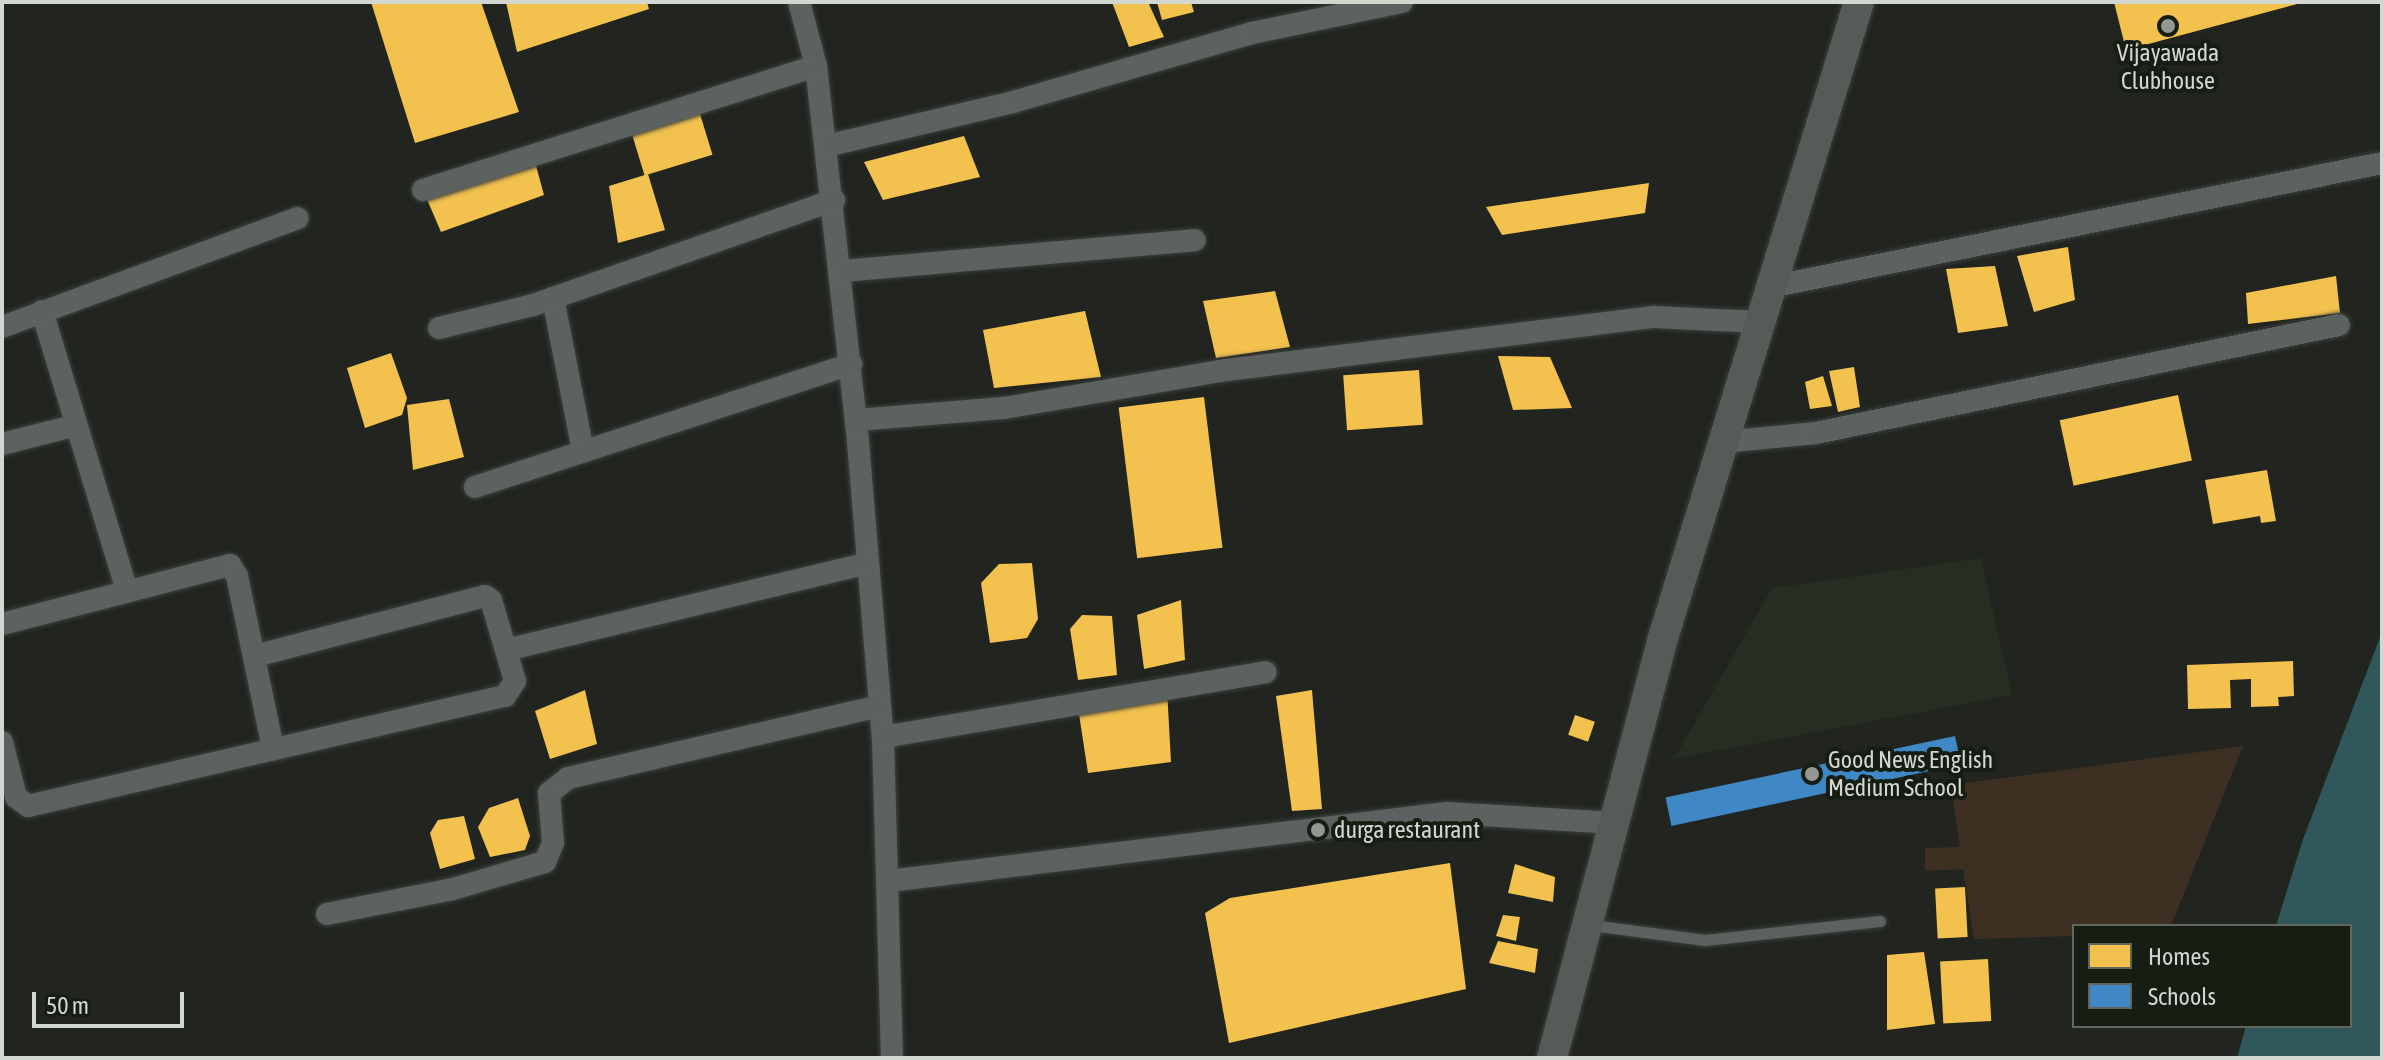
<!DOCTYPE html>
<style>
body{margin:0}
#map{position:relative;width:2384px;height:1060px;overflow:hidden;background:#21241f;font-family:"Asap Condensed",sans-serif}
div>[style]{position:absolute}
[style*='--x']{left:calc(var(--x)*1px);top:calc(var(--y)*1px);width:calc(var(--w)*1px);rotate:calc(var(--a)*1deg)}
.built>*{inset:0;background:#252e20}
.green>*{inset:0;background:#3d3022}
.water>*{inset:0;background:#30585a}
.homes>*{inset:0;background:#f2c14e;transform-origin:0 0}
.schools>*{inset:0;background:#3f88c5;transform-origin:0 0}
.roads{filter:drop-shadow(0 0 2px #3d403c) drop-shadow(0 0 2px #3d403c)}
.lane>*{height:11px;margin:-5.5px;padding:0 5.5px;transform-origin:5.5px;border-radius:5.5px;background:#5c6260}
.street>*{height:22px;margin:-11px;padding:0 11px;transform-origin:11px;border-radius:11px;background:#5c6260}
.secondary>*{height:30px;margin:-15px;padding:0 15px;transform-origin:15px;border-radius:15px;background:#555b57}
.dots>*{width:22px;height:22px;translate:-50% -50%;box-sizing:border-box;border:4px solid #161d13;border-radius:50%}
span{translate:-50% -50%;white-space:nowrap;text-align:center;line-height:1.15;-webkit-text-stroke:8px #161d13;paint-order:stroke}
.poi-label{font-size:24px;color:#d2d7d0}
.left{translate:0 -50%;text-align:left}
.frame{position:absolute;inset:0;border:4px solid #d2d7d0;pointer-events:none}
.legend{position:absolute;left:2072px;top:924px;width:280px;height:104px;box-sizing:border-box;background:#161d13;border:2px solid #61675f;margin:0;padding:10px 14px;list-style:none;font-size:24px;color:#d2d7d0}
.legend li{display:flex;align-items:center;gap:16px;height:40px}
.legend b{width:40px;border:2px solid #61675f}
.scale{position:absolute;left:32px;top:992px;width:152px;height:36px;box-sizing:border-box;border:4px solid #d2d7d0;border-top:0;padding-left:10px;font-size:24px;line-height:28px;white-space:nowrap;color:#d2d7d0;-webkit-text-stroke:6px #161d13;paint-order:stroke}
</style>
<div id="map">
<div class="built">
<div style="clip-path:polygon(1981px 558px,2012px 695px,1674px 759px,1772px 588px)"></div>
</div>
<div class="green">
<div style="clip-path:polygon(2243px 746px,2171px 926px,2074px 926px,2074px 936px,1974px 939px,1963px 869px,1925px 871px,1925px 848px,1960px 847px,1951px 785px)"></div>
</div>
<div class="water">
<div style="clip-path:polygon(2382px 632px,2382px 1058px,2237px 1058px,2246px 1026px,2350px 1026px,2350px 926px,2276px 926px,2302px 842px)"></div>
</div>
<div class="homes">
<div style="clip-path:polygon(371px 2px,481px 2px,519px 112px,415px 143px)"></div>
<div style="clip-path:polygon(506px 2px,647px 2px,649px 9px,517px 52px)"></div>
<div style="clip-path:polygon(1112px 2px,1148px 2px,1164px 37px,1129px 47px)"></div>
<div style="clip-path:polygon(1157px 2px,1191px 2px,1194px 12px,1162px 20px)"></div>
<div style="clip-path:polygon(2114px 2px,2301px 2px,2301px 3px,2126px 50px)"></div>
<div style="left:697px;top:104px;width:53px;height:71px;rotate:73deg"></div>
<div style="clip-path:polygon(964px 136px,980px 177px,883px 200px,864px 162px)"></div>
<div style="clip-path:polygon(535px 162px,544px 195px,441px 232px,423px 190px)"></div>
<div style="clip-path:polygon(648px 174px,665px 230px,618px 243px,609px 186px)"></div>
<div style="clip-path:polygon(1649px 183px,1645px 213px,1502px 235px,1486px 207px)"></div>
<div style="clip-path:polygon(2068px 247px,2075px 300px,2034px 312px,2017px 256px)"></div>
<div style="clip-path:polygon(1995px 266px,2008px 326px,1958px 333px,1946px 269px)"></div>
<div style="clip-path:polygon(2336px 276px,2340px 313px,2248px 324px,2246px 293px)"></div>
<div style="clip-path:polygon(1275px 291px,1290px 347px,1216px 358px,1203px 301px)"></div>
<div style="clip-path:polygon(1085px 311px,1101px 377px,994px 388px,983px 330px)"></div>
<div style="clip-path:polygon(391px 353px,407px 398px,402px 415px,365px 428px,347px 368px)"></div>
<div style="clip-path:polygon(1498px 356px,1550px 357px,1572px 408px,1513px 410px)"></div>
<div style="clip-path:polygon(1854px 367px,1860px 407px,1838px 412px,1829px 371px)"></div>
<div style="left:1419px;top:370px;width:55px;height:76px;rotate:86deg"></div>
<div style="clip-path:polygon(1823px 376px,1832px 406px,1810px 409px,1805px 382px)"></div>
<div style="left:2178px;top:395px;width:67px;height:121px;rotate:78deg"></div>
<div style="left:1204px;top:397px;width:152px;height:86px;rotate:83deg"></div>
<div style="clip-path:polygon(449px 399px,464px 457px,413px 470px,407px 405px)"></div>
<div style="clip-path:polygon(2267px 470px,2276px 521px,2261px 523px,2260px 516px,2213px 524px,2205px 480px)"></div>
<div style="clip-path:polygon(1032px 563px,1038px 619px,1027px 638px,990px 643px,981px 583px,999px 564px)"></div>
<div style="clip-path:polygon(1181px 600px,1185px 660px,1144px 669px,1137px 615px)"></div>
<div style="clip-path:polygon(1082px 615px,1112px 616px,1117px 675px,1078px 680px,1070px 629px)"></div>
<div style="clip-path:polygon(2293px 661px,2294px 696px,2278px 697px,2279px 706px,2251px 707px,2251px 679px,2230px 680px,2231px 708px,2188px 709px,2187px 665px)"></div>
<div style="clip-path:polygon(1167px 689px,1171px 762px,1088px 773px,1079px 714px)"></div>
<div style="clip-path:polygon(585px 690px,597px 744px,550px 759px,535px 711px)"></div>
<div style="clip-path:polygon(1312px 690px,1322px 809px,1292px 811px,1276px 696px)"></div>
<div style="left:1575px;top:715px;width:21px;height:21px;rotate:19deg"></div>
<div style="clip-path:polygon(518px 798px,530px 836px,525px 850px,490px 857px,478px 827px,489px 808px)"></div>
<div style="clip-path:polygon(464px 816px,475px 859px,440px 869px,430px 833px,438px 820px)"></div>
<div style="clip-path:polygon(1450px 863px,1466px 989px,1229px 1043px,1205px 913px,1230px 898px)"></div>
<div style="clip-path:polygon(1515px 864px,1555px 877px,1553px 902px,1508px 893px)"></div>
<div style="left:1965px;top:887px;width:50px;height:30px;rotate:87deg"></div>
<div style="clip-path:polygon(1503px 915px,1520px 917px,1516px 941px,1496px 936px)"></div>
<div style="clip-path:polygon(1498px 941px,1538px 949px,1535px 973px,1489px 963px)"></div>
<div style="clip-path:polygon(1924px 952px,1935px 1024px,1887px 1030px,1887px 955px)"></div>
<div style="left:1988px;top:959px;width:62px;height:48px;rotate:87deg"></div>
</div>
<div class="schools">
<div style="left:1955px;top:736px;width:29px;height:296px;rotate:78deg"></div>
</div>
<div class="roads">
<div class="lane">
<div style="--x:1591;--y:925;--w:115;--a:7.5"></div>
<div style="--x:1705;--y:940;--w:176;--a:-6.2"></div>
</div>
<div class="street">
<div style="--x:799;--y:2;--w:66;--a:75.1"></div>
<div style="--x:816;--y:66;--w:378;--a:83.6"></div>
<div style="--x:858;--y:442;--w:296;--a:85.2"></div>
<div style="--x:883;--y:737;--w:321;--a:88.4"></div>
<div style="--x:826;--y:146;--w:192;--a:-13.2"></div>
<div style="--x:1013;--y:102;--w:249;--a:-16.1"></div>
<div style="--x:1252;--y:33;--w:153;--a:-11.7"></div>
<div style="--x:423;--y:190;--w:412;--a:-17.5"></div>
<div style="--x:842;--y:271;--w:354;--a:-5"></div>
<div style="--x:1770;--y:287;--w:624;--a:-11.45"></div>
<div style="--x:553;--y:298;--w:156;--a:78.9"></div>
<div style="--x:42;--y:311;--w:293;--a:73.1"></div>
<div style="--x:2;--y:327;--w:315;--a:-20.2"></div>
<div style="--x:439;--y:328;--w:97;--a:-13.7"></div>
<div style="--x:533;--y:305;--w:319;--a:-19.2"></div>
<div style="--x:857;--y:420;--w:147;--a:-4.7"></div>
<div style="--x:1004;--y:408;--w:226;--a:-9.7"></div>
<div style="--x:1227;--y:370;--w:430;--a:-7.1"></div>
<div style="--x:1654;--y:317;--w:106;--a:2.7"></div>
<div style="--x:1723;--y:442;--w:93;--a:-5.5"></div>
<div style="--x:1816;--y:433;--w:534;--a:-11.67"></div>
<div style="--x:2;--y:444;--w:77;--a:-14.2"></div>
<div style="--x:475;--y:487;--w:396;--a:-18.1"></div>
<div style="--x:2;--y:624;--w:236;--a:-14.5"></div>
<div style="--x:230;--y:565;--w:13;--a:58"></div>
<div style="--x:237;--y:576;--w:177;--a:78.2"></div>
<div style="--x:506;--y:650;--w:372;--a:-13.5"></div>
<div style="--x:883;--y:737;--w:388;--a:-9.6"></div>
<div style="--x:2;--y:742;--w:57;--a:75.7"></div>
<div style="--x:16;--y:797;--w:15;--a:37"></div>
<div style="--x:28;--y:806;--w:490;--a:-13"></div>
<div style="--x:505;--y:696;--w:18;--a:-56"></div>
<div style="--x:515;--y:681;--w:84;--a:-106.5"></div>
<div style="--x:491;--y:600;--w:7;--a:-146"></div>
<div style="--x:485;--y:596;--w:239;--a:165.4"></div>
<div style="--x:889;--y:881;--w:562;--a:-6.95"></div>
<div style="--x:1447;--y:813;--w:169;--a:3.4"></div>
<div style="--x:327;--y:914;--w:128;--a:-11.2"></div>
<div style="--x:453;--y:889;--w:96;--a:-16.4"></div>
<div style="--x:545;--y:862;--w:21;--a:-67"></div>
<div style="--x:553;--y:843;--w:50;--a:-94.6"></div>
<div style="--x:549;--y:793;--w:24;--a:-38"></div>
<div style="--x:568;--y:778;--w:320;--a:-13"></div>
</div>
<div class="secondary">
<div style="--x:1552;--y:1058;--w:434;--a:-75.2"></div>
<div style="--x:1663;--y:638;--w:666;--a:-72.87"></div>
</div>
</div>
<div class="dots">
<div style="left:2168px;top:26px;background:#949892"></div>
<div style="left:1812px;top:774px;background:#949892"></div>
<div style="left:1318px;top:830px;background:#949892"></div>
</div>
<div class="poi-label">
<span style="left:2168px;top:67px">Vijayawada<br>Clubhouse</span>
<span class="left" style="left:1828px;top:774px">Good News English<br>Medium School</span>
<span class="left" style="left:1334px;top:830px">durga restaurant</span>
</div>
<div class="frame"></div>
<ul class="legend">
<li><b style="height:22px;background:#f2c14e"></b>Homes</li>
<li><b style="height:22px;background:#3f88c5"></b>Schools</li>
</ul>
<div class="scale">50 m</div>
</div>
